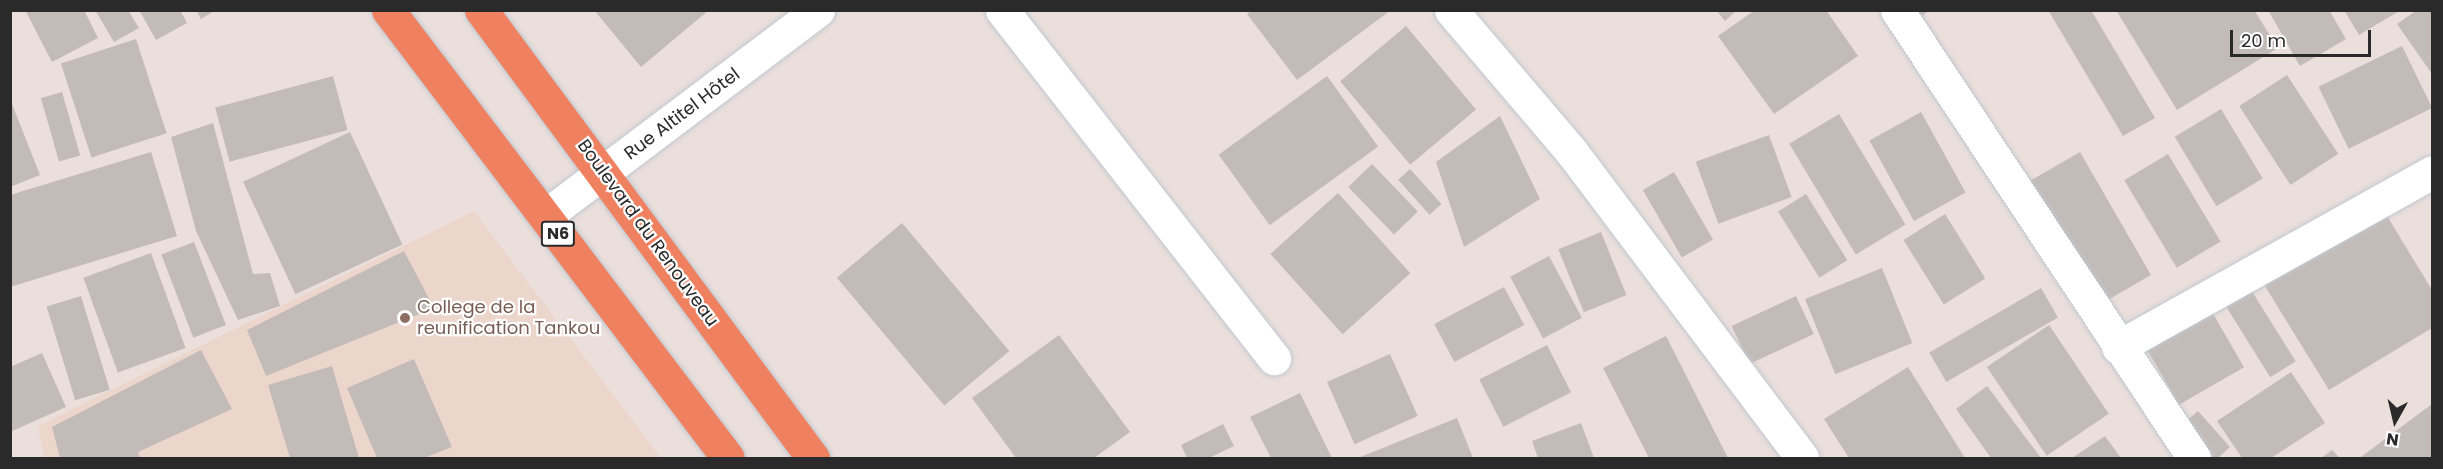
<!DOCTYPE html>
<meta charset="utf-8">
<style>
body{margin:0}
#map{position:relative;width:2443px;height:469px;overflow:hidden;background:#ebdfdc;font-family:Poppins,sans-serif}
div>[style]{position:absolute}
[style*='--x']{left:calc(var(--x)*1px);top:calc(var(--y)*1px);width:calc(var(--w)*1px);rotate:calc(var(--a)*1deg)}
.education>*{inset:0;background:#ecd6cc}
.building>*{inset:0;background:#c3bbb8;transform-origin:0 0}
.roads{filter:drop-shadow(0 0 2px #c0c8d0) drop-shadow(0 0 2px #c0c8d0)}
.minor>*{height:33px;margin:-16.5px;padding:0 16.5px;transform-origin:16.5px;border-radius:16.5px;background:#fff}
.trunk>*{height:33px;margin:-16.5px;padding:0 16.5px;transform-origin:16.5px;border-radius:16.5px;background:#f08160}
.dots>*{width:16px;height:16px;translate:-50% -50%;box-sizing:border-box;border:3px solid #fff;border-radius:50%}
span{translate:-50% -50%;white-space:nowrap;text-align:center;line-height:1.15;-webkit-text-stroke:4.5px #fff;paint-order:stroke}
.shield-label span{padding:2px 4px;background:#fff;border:2px solid;border-radius:4px;-webkit-text-stroke-width:0}
.shield-label{font-size:16px;color:#2a2a2a;font-weight:700}
.street-label{font-size:18px;color:#2a2a2a}
.education-label{font-size:18px;color:#785e54}
.left{translate:0 -50%;text-align:left}
.frame{position:absolute;inset:0;border:12px solid #2a2a2a;pointer-events:none}
.north{position:absolute;left:2365px;top:391px;width:60px;height:60px;-webkit-text-stroke:4px #fff;paint-order:stroke;rotate:188deg;font-size:16px;font-weight:700;line-height:24px;text-align:center;color:#2a2a2a}
.north::after{content:'';display:block;margin:auto;width:21px;height:27px;background:#2a2a2a;clip-path:polygon(50% 0,100% 100%,50% 72%,0 100%)}
.scale{position:absolute;left:2230px;top:30px;width:141px;height:27px;box-sizing:border-box;border:3px solid #2a2a2a;border-top:0;padding-left:8px;font-size:18px;line-height:21px;white-space:nowrap;color:#2a2a2a;-webkit-text-stroke:4px #fff;paint-order:stroke}
</style>
<div id="map">
<div class="education">
<div style="clip-path:polygon(474px 211px,661px 458px,44px 458px,38px 426px)"></div>
</div>
<div class="building">
<div style="clip-path:polygon(25px 10px,84px 10px,98px 38px,52px 62px)"></div>
<div style="clip-path:polygon(95px 10px,128px 10px,139px 28px,114px 42px)"></div>
<div style="clip-path:polygon(139px 10px,180px 10px,187px 23px,156px 40px)"></div>
<div style="clip-path:polygon(196px 10px,216px 10px,201px 19px)"></div>
<div style="clip-path:polygon(594px 10px,709px 10px,641px 67px)"></div>
<div style="clip-path:polygon(1253px 10px,1391px 10px,1297px 80px,1247px 14px)"></div>
<div style="clip-path:polygon(1716px 10px,1737px 10px,1725px 21px)"></div>
<div style="clip-path:polygon(1755px 10px,1826px 10px,1858px 56px,1774px 114px,1718px 36px)"></div>
<div style="clip-path:polygon(1914px 10px,1930px 10px,1919px 18px)"></div>
<div style="clip-path:polygon(2048px 10px,2091px 10px,2155px 118px,2123px 136px)"></div>
<div style="clip-path:polygon(2116px 10px,2254px 10px,2278px 48px,2177px 110px)"></div>
<div style="clip-path:polygon(2268px 10px,2329px 10px,2346px 39px,2300px 66px)"></div>
<div style="clip-path:polygon(2344px 10px,2401px 10px,2359px 35px)"></div>
<div style="clip-path:polygon(2417px 10px,2432px 10px,2432px 74px,2397px 24px)"></div>
<div style="left:1406px;top:26px;width:109px;height:86px;rotate:50deg"></div>
<div style="left:136px;top:39px;width:99px;height:79px;rotate:72deg"></div>
<div style="left:2402px;top:46px;width:69px;height:93px;rotate:64deg"></div>
<div style="left:2287px;top:75px;width:94px;height:57px;rotate:57deg"></div>
<div style="left:333px;top:76px;width:56px;height:122px;rotate:75deg"></div>
<div style="left:1327px;top:76px;width:87px;height:134px;rotate:54deg"></div>
<div style="left:62px;top:92px;width:66px;height:22px;rotate:74deg"></div>
<div style="clip-path:polygon(10px 99px,40px 175px,10px 187px)"></div>
<div style="left:2221px;top:109px;width:81px;height:54px;rotate:59deg"></div>
<div style="left:1921px;top:112px;width:92px;height:59px;rotate:61deg"></div>
<div style="left:1839px;top:114px;width:129px;height:58px;rotate:59deg"></div>
<div style="clip-path:polygon(1500px 116px,1540px 199px,1464px 247px,1436px 162px)"></div>
<div style="clip-path:polygon(213px 123px,253px 274px,270px 273px,280px 306px,238px 320px,196px 231px,171px 137px)"></div>
<div style="left:350px;top:132px;width:124px;height:118px;rotate:65deg"></div>
<div style="left:1769px;top:135px;width:66px;height:78px;rotate:70deg"></div>
<div style="clip-path:polygon(151px 152px,177px 236px,10px 287px,10px 195px)"></div>
<div style="left:2080px;top:152px;width:142px;height:62px;rotate:60deg"></div>
<div style="left:2168px;top:154px;width:102px;height:51px;rotate:59deg"></div>
<div style="left:1372px;top:164px;width:66px;height:33px;rotate:46deg"></div>
<div style="left:1410px;top:169px;width:47px;height:16px;rotate:48deg"></div>
<div style="left:1674px;top:172px;width:78px;height:36px;rotate:60deg"></div>
<div style="left:1338px;top:193px;width:108px;height:91px;rotate:48deg"></div>
<div style="left:1806px;top:194px;width:78px;height:33px;rotate:58deg"></div>
<div style="clip-path:polygon(2381px 206px,2432px 290px,2432px 328px,2329px 390px,2260px 278px)"></div>
<div style="left:1945px;top:214px;width:76px;height:49px;rotate:58deg"></div>
<div style="left:902px;top:223px;width:167px;height:85px;rotate:50deg"></div>
<div style="left:1601px;top:232px;width:68px;height:46px;rotate:68deg"></div>
<div style="left:194px;top:242px;width:89px;height:35px;rotate:69deg"></div>
<div style="clip-path:polygon(404px 251px,434px 308px,266px 376px,247px 330px)"></div>
<div style="left:151px;top:253px;width:101px;height:72px;rotate:70deg"></div>
<div style="left:1549px;top:256px;width:70px;height:44px;rotate:62deg"></div>
<div style="left:1882px;top:268px;width:81px;height:83px;rotate:68deg"></div>
<div style="left:2248px;top:285px;width:90px;height:30px;rotate:58deg"></div>
<div style="left:1504px;top:287px;width:43px;height:79px;rotate:62deg"></div>
<div style="left:2041px;top:288px;width:34px;height:129px;rotate:60deg"></div>
<div style="left:81px;top:296px;width:98px;height:36px;rotate:73deg"></div>
<div style="left:1796px;top:296px;width:42px;height:71px;rotate:65deg"></div>
<div style="left:2208px;top:305px;width:72px;height:75px;rotate:60deg"></div>
<div style="left:2049px;top:325px;width:107px;height:75px;rotate:56deg"></div>
<div style="clip-path:polygon(1059px 335px,1130px 432px,1094px 458px,1016px 458px,972px 398px)"></div>
<div style="clip-path:polygon(1666px 336px,1728px 458px,1649px 458px,1603px 368px)"></div>
<div style="left:1547px;top:345px;width:53px;height:76px;rotate:63deg"></div>
<div style="clip-path:polygon(201px 350px,232px 409px,138px 452px,140px 458px,60px 458px,52px 427px)"></div>
<div style="clip-path:polygon(42px 353px,66px 407px,10px 432px,10px 367px)"></div>
<div style="left:1390px;top:354px;width:68px;height:69px;rotate:66deg"></div>
<div style="clip-path:polygon(414px 359px,452px 447px,424px 458px,377px 458px,347px 388px)"></div>
<div style="clip-path:polygon(332px 366px,359px 458px,290px 458px,268px 385px)"></div>
<div style="clip-path:polygon(1908px 367px,1965px 458px,1849px 458px,1824px 419px)"></div>
<div style="clip-path:polygon(2291px 372px,2325px 423px,2271px 458px,2242px 458px,2217px 421px)"></div>
<div style="clip-path:polygon(1987px 386px,2041px 458px,1991px 458px,1956px 409px)"></div>
<div style="clip-path:polygon(1300px 393px,1332px 458px,1271px 458px,1250px 417px)"></div>
<div style="clip-path:polygon(2432px 404px,2432px 458px,2362px 458px,2361px 457px)"></div>
<div style="clip-path:polygon(2198px 411px,2230px 447px,2218px 458px,2205px 458px,2178px 428px)"></div>
<div style="clip-path:polygon(1457px 418px,1473px 458px,1358px 458px)"></div>
<div style="clip-path:polygon(1581px 423px,1594px 458px,1538px 458px,1532px 441px)"></div>
<div style="clip-path:polygon(1223px 424px,1234px 446px,1209px 458px,1187px 458px,1181px 445px)"></div>
<div style="clip-path:polygon(2105px 436px,2121px 458px,2072px 458px)"></div>
<div style="clip-path:polygon(2332px 450px,2340px 458px,2321px 458px)"></div>
</div>
<div class="roads">
<div class="minor">
<div style="--x:1002;--y:10;--w:442;--a:52"></div>
<div style="--x:1451;--y:10;--w:185;--a:49.6"></div>
<div style="--x:1571;--y:151;--w:384;--a:53"></div>
<div style="--x:1897;--y:10;--w:538;--a:56.46"></div>
<div style="--x:545;--y:216;--w:342;--a:-37"></div>
<div style="--x:2118;--y:347;--w:359;--a:-29.1"></div>
</div>
<div class="trunk">
<div style="--x:388;--y:10;--w:562;--a:52.8"></div>
<div style="--x:481;--y:10;--w:558;--a:53.46"></div>
</div>
</div>
<div class="dots">
<div style="left:405px;top:318px;background:#8d6e63"></div>
</div>
<div class="shield-label">
<span style="left:558px;top:234px">N6</span>
</div>
<div class="street-label">
<span style="left:682px;top:114px;rotate:-37deg">Rue Altitel Hôtel</span>
<span style="left:648px;top:233px;rotate:54deg">Boulevard du Renouveau</span>
</div>
<div class="education-label">
<span class="left" style="left:417px;top:318px">College de la<br>reunification Tankou</span>
</div>
<div class="frame"></div>
<div class="north">N</div>
<div class="scale">20 m</div>
</div>
